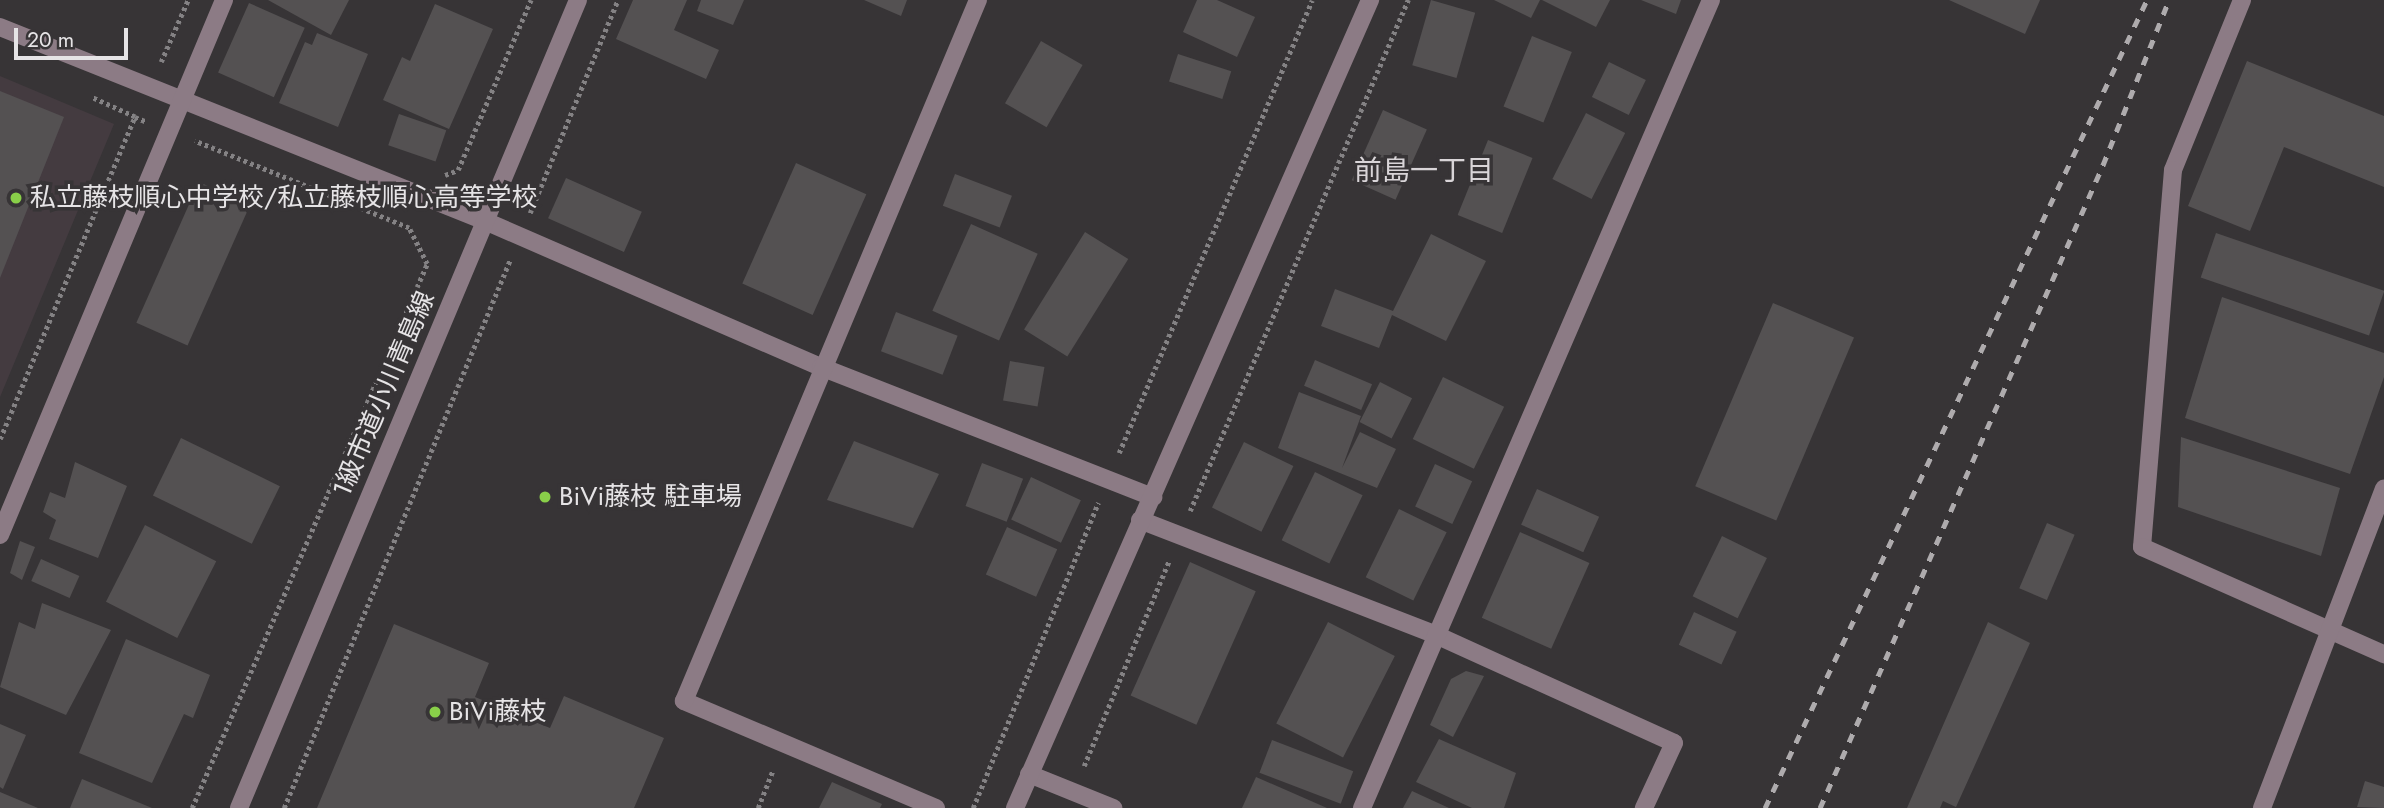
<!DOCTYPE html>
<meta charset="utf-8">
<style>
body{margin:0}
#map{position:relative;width:2384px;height:808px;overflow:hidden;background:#373436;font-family:Jost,"Noto Sans JP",sans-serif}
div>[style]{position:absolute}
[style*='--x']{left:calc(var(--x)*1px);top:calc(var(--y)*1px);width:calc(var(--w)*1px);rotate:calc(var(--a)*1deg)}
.built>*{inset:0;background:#443b40}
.building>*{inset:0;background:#545152;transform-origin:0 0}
.path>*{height:4.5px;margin-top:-2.25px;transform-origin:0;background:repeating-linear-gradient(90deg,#848284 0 3.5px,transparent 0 7px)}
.minor>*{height:18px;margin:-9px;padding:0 9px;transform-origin:9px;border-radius:9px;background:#8c7b85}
.rail>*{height:5px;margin-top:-2.5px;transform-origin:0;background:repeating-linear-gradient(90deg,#aeabad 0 9px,transparent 0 18px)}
.dots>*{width:19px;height:19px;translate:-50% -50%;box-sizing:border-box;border:4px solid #373436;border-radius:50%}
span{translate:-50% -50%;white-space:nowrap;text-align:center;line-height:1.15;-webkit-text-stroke:7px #373436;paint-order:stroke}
.poi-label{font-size:26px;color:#e6e4e6}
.left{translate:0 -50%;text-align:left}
.street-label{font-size:26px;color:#e6e4e6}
.neighbourhood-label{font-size:28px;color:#d9d5d8}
.scale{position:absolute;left:14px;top:28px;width:114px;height:32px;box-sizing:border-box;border:4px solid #e6e4e6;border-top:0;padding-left:9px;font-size:21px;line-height:24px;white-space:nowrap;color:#e6e4e6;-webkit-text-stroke:5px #373436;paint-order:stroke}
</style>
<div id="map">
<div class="built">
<div style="clip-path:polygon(0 76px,114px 124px,0 397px)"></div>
</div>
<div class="building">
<div style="clip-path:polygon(268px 0,349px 0,331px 35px)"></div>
<div style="clip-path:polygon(633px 0,687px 0,674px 30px,719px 50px,706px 79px,616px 39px)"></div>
<div style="clip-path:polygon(701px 0,744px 0,733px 25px,697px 11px)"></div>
<div style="clip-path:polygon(864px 0,907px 0,901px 16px)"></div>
<div style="clip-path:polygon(1197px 0,1217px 0,1255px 17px,1237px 57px,1183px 32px)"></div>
<div style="left:1431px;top:0;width:46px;height:68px;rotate:16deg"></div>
<div style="clip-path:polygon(1494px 0,1540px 0,1531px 18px)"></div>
<div style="clip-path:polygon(1542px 0,1610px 0,1596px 27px)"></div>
<div style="clip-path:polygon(1641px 0,1681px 0,1676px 14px)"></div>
<div style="clip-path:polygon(1949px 0,2040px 0,2025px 34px)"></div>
<div style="left:249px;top:3px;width:61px;height:76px;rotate:24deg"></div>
<div style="clip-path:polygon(435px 4px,493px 29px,449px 129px,383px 100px,402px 57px,410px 61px)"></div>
<div style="clip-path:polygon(317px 33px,368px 54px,338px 127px,279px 103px,305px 42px,312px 45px)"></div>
<div style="left:1532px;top:36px;width:43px;height:76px;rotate:22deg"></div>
<div style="left:1041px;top:41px;width:48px;height:72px;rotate:30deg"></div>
<div style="left:1178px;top:54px;width:56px;height:29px;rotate:18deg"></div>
<div style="clip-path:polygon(2247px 61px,2384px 116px,2384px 187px,2284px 147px,2250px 231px,2188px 206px)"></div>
<div style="left:1609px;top:62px;width:41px;height:39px;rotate:26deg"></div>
<div style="clip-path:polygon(0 91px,64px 117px,0 278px)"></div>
<div style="left:1383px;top:110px;width:48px;height:77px;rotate:24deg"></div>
<div style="left:1586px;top:113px;width:44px;height:74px;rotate:27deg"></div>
<div style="left:399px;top:114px;width:50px;height:33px;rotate:19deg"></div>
<div style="left:1488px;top:140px;width:48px;height:81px;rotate:22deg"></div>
<div style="left:796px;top:163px;width:77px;height:132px;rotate:24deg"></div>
<div style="left:955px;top:174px;width:61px;height:34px;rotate:21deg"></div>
<div style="left:566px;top:178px;width:83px;height:44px;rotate:24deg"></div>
<div style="left:199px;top:182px;width:56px;height:154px;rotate:24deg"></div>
<div style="left:971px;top:224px;width:73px;height:95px;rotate:24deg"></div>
<div style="left:1085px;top:232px;width:51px;height:115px;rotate:32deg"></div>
<div style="left:2216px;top:233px;width:178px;height:47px;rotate:19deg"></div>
<div style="clip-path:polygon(1431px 234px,1486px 261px,1446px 341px,1392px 315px,1379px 348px,1321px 326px,1335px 289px,1393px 311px)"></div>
<div style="clip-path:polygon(2222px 297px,2384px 353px,2384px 377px,2350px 474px,2185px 418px)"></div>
<div style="left:1773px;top:303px;width:88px;height:199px;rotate:23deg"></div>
<div style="left:896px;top:312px;width:66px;height:42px;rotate:21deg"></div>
<div style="left:1315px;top:360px;width:62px;height:28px;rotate:23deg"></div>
<div style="left:1010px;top:361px;width:35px;height:40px;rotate:10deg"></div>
<div style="left:1443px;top:377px;width:68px;height:69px;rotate:26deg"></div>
<div style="left:1380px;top:382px;width:36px;height:45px;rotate:27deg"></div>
<div style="clip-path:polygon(1299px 392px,1361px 416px,1342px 468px,1360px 432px,1396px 449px,1377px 488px,1278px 448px)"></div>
<div style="clip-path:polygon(2181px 437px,2340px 488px,2321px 556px,2178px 507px)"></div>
<div style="left:181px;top:438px;width:110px;height:64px;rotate:26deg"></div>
<div style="clip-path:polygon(854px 441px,939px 474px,913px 528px,827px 500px)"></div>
<div style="left:1244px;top:442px;width:55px;height:73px;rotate:26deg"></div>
<div style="clip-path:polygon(75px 462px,127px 486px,98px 558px,49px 539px,56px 520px,43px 512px,50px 492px,65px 498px)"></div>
<div style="left:982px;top:463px;width:44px;height:46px;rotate:21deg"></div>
<div style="left:1435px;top:464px;width:41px;height:47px;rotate:25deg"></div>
<div style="left:1315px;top:472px;width:53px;height:76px;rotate:26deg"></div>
<div style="left:1031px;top:477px;width:55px;height:47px;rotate:25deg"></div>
<div style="left:1537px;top:489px;width:68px;height:39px;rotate:24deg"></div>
<div style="left:1399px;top:509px;width:53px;height:76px;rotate:26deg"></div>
<div style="left:2047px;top:523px;width:30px;height:71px;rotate:23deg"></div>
<div style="left:145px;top:525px;width:80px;height:86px;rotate:27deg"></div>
<div style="left:1007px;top:527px;width:55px;height:52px;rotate:24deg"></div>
<div style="left:1520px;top:532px;width:76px;height:94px;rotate:24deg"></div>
<div style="left:1722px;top:536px;width:50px;height:67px;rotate:26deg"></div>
<div style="clip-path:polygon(20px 541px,35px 547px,22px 580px,10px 573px)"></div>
<div style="left:41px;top:559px;width:42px;height:24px;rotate:24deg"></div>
<div style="left:1190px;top:562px;width:72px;height:146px;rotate:24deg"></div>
<div style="clip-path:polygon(42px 603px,111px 630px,66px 715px,0 687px,19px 622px,35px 629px)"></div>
<div style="left:1694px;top:612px;width:47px;height:36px;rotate:25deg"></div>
<div style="left:1328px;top:622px;width:75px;height:114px;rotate:27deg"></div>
<div style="clip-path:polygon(1988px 622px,2030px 643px,1956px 807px,1943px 801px,1940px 808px,1907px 808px)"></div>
<div style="clip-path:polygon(394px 624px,489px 663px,475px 697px,550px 728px,564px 696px,664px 738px,634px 808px,317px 808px)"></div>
<div style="clip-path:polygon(126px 639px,210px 675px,193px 718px,184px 714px,152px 783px,79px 753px)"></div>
<div style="clip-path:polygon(1466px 671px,1484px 676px,1453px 737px,1430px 725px,1451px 679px)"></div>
<div style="clip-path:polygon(0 724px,26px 735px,3px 789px,0 787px)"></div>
<div style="clip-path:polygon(1439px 739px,1516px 773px,1504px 808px,1472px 808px,1416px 782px)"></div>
<div style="left:1272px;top:740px;width:87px;height:35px;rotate:21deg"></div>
<div style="clip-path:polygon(1256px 777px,1327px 808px,1242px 808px)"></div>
<div style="clip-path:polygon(82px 779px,152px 808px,70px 808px)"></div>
<div style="clip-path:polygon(2365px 781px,2384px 787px,2384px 808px,2357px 807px)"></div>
<div style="clip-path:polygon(832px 782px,882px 804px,880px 808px,819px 808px)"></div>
<div style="clip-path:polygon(1412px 791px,1449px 808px,1403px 808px)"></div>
<div style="clip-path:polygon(0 792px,38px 808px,0 808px)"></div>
</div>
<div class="path">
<div style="--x:161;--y:62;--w:68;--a:-66.5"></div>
<div style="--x:135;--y:117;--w:11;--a:22"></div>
<div style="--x:445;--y:175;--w:14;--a:-21"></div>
<div style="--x:458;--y:170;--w:185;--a:-66.8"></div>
<div style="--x:530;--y:213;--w:230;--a:-67.6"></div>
<div style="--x:0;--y:439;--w:349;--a:-67.3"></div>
<div style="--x:135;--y:117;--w:46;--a:-155.7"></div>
<div style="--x:1119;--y:453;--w:492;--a:-66.9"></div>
<div style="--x:1190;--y:511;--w:556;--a:-66.9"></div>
<div style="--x:1084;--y:766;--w:222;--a:-67.5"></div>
<div style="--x:192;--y:808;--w:593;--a:-66.64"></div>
<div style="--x:427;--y:264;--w:40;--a:-116.6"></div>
<div style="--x:409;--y:228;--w:231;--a:-157.9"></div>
<div style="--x:284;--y:808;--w:593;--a:-67.59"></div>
<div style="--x:758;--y:808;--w:41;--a:-68.5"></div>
<div style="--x:973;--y:808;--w:330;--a:-67.7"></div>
</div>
<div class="minor">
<div style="--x:2242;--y:0;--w:183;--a:112.1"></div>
<div style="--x:2173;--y:170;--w:378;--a:94.7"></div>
<div style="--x:2142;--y:547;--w:265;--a:23.9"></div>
<div style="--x:0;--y:27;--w:522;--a:21.8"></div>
<div style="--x:485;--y:221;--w:366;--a:23.5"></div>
<div style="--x:821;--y:367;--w:357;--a:21.4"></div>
<div style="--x:1140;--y:520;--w:318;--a:21.2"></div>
<div style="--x:1436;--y:635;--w:261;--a:24.4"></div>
<div style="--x:1674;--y:743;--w:72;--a:114.8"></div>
<div style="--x:0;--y:535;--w:580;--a:-67.28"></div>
<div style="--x:1029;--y:774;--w:91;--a:22"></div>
<div style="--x:239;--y:808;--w:876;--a:-67.24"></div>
<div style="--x:936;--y:808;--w:274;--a:-157"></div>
<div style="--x:684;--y:701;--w:760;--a:-67.25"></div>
<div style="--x:1015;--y:808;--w:883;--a:-66.28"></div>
<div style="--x:1362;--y:808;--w:880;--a:-66.64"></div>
<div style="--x:2262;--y:808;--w:342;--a:-69.1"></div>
</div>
<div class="rail">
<div style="--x:1765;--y:808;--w:894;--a:-64.7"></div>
<div style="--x:1820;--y:808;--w:703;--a:-66.24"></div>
<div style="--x:2103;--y:165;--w:178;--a:-68.2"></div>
</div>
<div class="dots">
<div style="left:16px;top:198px;background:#89cf49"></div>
<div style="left:545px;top:497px;background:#89cf49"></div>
<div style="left:435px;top:712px;background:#89cf49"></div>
</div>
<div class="poi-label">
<span class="left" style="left:30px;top:198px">私立藤枝順心中学校/私立藤枝順心高等学校</span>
<span class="left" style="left:559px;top:497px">BiVi藤枝 駐車場</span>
<span class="left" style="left:449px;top:712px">BiVi藤枝</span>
</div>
<div class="street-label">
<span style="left:384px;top:394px;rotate:-67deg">1級市道小川青島線</span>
</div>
<div class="neighbourhood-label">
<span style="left:1424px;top:171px">前島一丁目</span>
</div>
<div class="scale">20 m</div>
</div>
